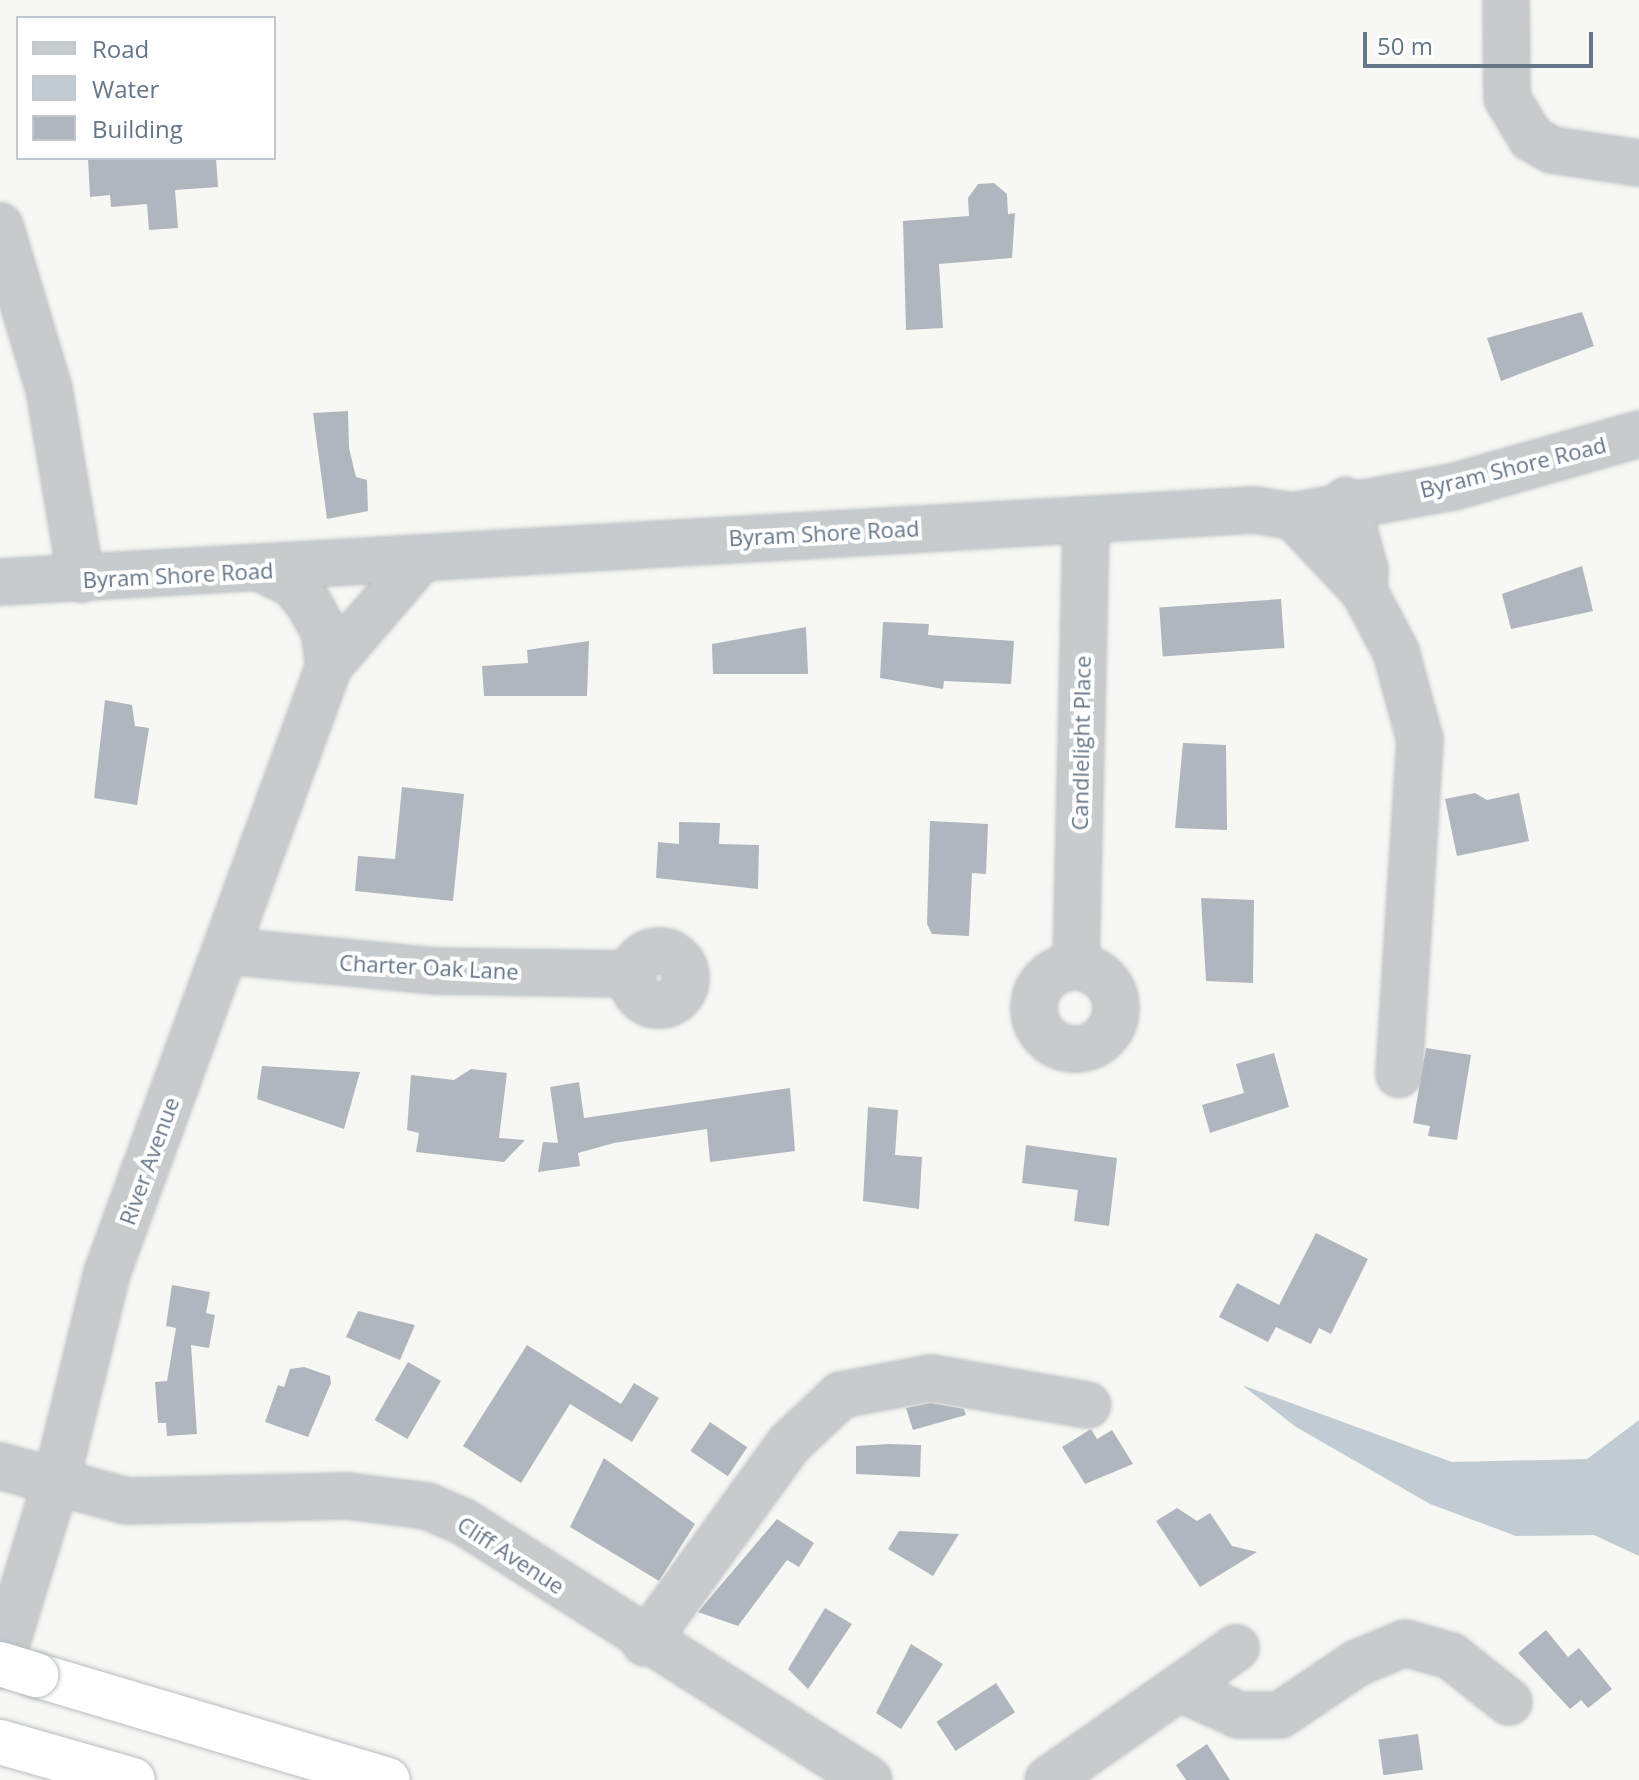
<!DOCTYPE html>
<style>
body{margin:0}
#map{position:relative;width:1639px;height:1780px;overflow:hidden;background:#f7f8f4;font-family:"Open Sans",sans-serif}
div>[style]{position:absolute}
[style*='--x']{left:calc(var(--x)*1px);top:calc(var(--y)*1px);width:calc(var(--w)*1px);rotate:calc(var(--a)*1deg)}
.water>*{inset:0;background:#c1ccd2}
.building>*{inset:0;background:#afb6bd;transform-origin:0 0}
.roads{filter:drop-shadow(0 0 2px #b9bdc0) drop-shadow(0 0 2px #b9bdc0)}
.minor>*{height:44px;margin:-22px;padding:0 22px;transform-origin:22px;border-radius:22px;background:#c7cbce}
.minor>.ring{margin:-22px;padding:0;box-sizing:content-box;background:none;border:44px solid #c7cbce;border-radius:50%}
.highway>*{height:44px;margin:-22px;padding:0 22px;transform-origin:22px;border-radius:22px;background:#fff}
.bridges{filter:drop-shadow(0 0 2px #b9bdc0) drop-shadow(0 0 2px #b9bdc0)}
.highway-bridge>*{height:44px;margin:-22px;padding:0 22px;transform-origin:22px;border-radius:22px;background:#fff}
span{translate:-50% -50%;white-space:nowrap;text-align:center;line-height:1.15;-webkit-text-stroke:8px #fff;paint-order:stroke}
.street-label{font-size:22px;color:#647688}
.legend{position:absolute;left:16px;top:16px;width:260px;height:144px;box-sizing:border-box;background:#fff;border:2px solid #c1c8cf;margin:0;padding:10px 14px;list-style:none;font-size:24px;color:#647688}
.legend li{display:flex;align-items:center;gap:16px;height:40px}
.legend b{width:40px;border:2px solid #c1c8cf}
.scale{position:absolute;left:1363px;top:32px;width:230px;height:36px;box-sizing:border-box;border:4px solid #647688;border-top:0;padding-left:10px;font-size:24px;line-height:28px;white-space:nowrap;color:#647688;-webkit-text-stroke:6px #fff;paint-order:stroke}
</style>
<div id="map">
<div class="water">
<div style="clip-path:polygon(1242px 1385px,1452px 1462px,1587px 1459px,1639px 1420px,1639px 1556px,1594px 1535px,1516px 1536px,1430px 1504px,1296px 1427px)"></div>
</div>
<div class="building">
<div style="clip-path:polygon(88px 158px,216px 158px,218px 187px,175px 190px,178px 228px,149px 230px,147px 204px,111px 207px,110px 195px,90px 197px)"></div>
<div style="clip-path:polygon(994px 183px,1007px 194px,1008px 214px,1015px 213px,1012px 258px,939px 264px,943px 328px,906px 330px,903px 221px,969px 216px,968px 198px,978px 184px)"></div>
<div style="clip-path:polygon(1582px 312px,1594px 346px,1501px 381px,1487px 338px)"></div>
<div style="clip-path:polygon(348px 411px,349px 448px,356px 477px,367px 480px,368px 511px,327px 519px,313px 413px)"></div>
<div style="clip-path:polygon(1582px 566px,1593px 611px,1511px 629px,1502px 594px)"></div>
<div style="left:1281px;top:599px;width:49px;height:122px;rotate:86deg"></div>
<div style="clip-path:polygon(883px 622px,929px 624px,928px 635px,1014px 641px,1011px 684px,944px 681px,943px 689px,880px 678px)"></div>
<div style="clip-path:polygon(806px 627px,808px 674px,713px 674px,712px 644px)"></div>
<div style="clip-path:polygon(589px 641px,587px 696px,484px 696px,482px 666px,528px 663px,527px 650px)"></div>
<div style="clip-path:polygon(105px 700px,132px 705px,135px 726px,149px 728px,137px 805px,94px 798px)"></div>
<div style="clip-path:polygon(1183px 743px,1226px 745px,1227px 830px,1175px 828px)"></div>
<div style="clip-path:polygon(402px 787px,464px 794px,453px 901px,355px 891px,358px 856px,395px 859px)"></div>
<div style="clip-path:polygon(1475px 793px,1487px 800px,1519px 793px,1529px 841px,1457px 856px,1445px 799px)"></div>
<div style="clip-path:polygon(930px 821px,988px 824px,986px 874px,972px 873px,969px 936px,932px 934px,927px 924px)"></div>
<div style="clip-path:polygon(679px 822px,720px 823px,719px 844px,759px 845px,758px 889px,656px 878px,658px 842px,679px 844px)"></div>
<div style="clip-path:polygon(1201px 898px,1254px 900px,1253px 983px,1206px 981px)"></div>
<div style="clip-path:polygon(1426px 1048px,1471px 1055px,1457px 1140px,1428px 1136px,1430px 1126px,1413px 1123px)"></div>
<div style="clip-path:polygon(1274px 1053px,1289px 1107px,1210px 1133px,1202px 1105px,1244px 1093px,1236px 1064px)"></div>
<div style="clip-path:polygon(262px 1066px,360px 1072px,344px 1129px,257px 1099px)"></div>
<div style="clip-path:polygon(471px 1069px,507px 1073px,499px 1138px,525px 1140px,504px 1162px,416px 1152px,419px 1133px,407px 1130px,411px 1075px,454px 1080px)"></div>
<div style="clip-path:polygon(579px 1082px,584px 1118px,790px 1088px,795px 1151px,710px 1162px,707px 1129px,614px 1143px,578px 1153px,580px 1166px,538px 1172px,543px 1142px,558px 1143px,550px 1087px)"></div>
<div style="clip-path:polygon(868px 1107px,898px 1110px,895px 1155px,922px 1157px,919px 1209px,863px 1201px)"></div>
<div style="clip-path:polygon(1026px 1145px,1117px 1158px,1109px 1226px,1074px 1221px,1078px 1190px,1022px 1183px)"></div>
<div style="clip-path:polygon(1316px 1233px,1368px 1259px,1331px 1334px,1319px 1328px,1311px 1344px,1276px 1327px,1268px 1342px,1219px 1317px,1237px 1283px,1279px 1305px)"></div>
<div style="clip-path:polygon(172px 1285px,210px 1292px,206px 1313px,215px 1315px,209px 1348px,191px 1345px,197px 1434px,167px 1436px,166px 1423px,158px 1423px,155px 1382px,167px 1381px,176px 1328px,166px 1326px)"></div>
<div style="clip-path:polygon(358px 1311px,415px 1325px,400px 1360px,346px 1337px)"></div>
<div style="clip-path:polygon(527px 1345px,621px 1404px,634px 1383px,659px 1398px,632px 1442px,570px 1404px,521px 1483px,463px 1446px)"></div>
<div style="left:408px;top:1362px;width:38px;height:67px;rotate:30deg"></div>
<div style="clip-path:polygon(304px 1367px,330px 1376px,331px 1383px,308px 1437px,265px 1422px,278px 1385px,284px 1387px,290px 1369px)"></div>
<div style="clip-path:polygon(931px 1403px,964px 1409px,966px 1415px,913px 1430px,906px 1408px)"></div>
<div style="left:710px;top:1422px;width:45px;height:35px;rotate:34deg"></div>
<div style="clip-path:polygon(1091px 1429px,1097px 1439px,1112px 1430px,1133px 1464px,1085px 1484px,1062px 1447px)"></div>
<div style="clip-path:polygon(889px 1444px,921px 1445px,920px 1477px,856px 1474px,856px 1446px)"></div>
<div style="clip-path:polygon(604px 1458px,695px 1524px,659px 1581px,570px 1527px)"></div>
<div style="clip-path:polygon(1177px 1508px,1197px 1521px,1210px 1513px,1232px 1546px,1257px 1552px,1200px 1587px,1156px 1521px)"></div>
<div style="clip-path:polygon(777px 1519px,814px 1543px,799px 1567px,787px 1560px,738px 1626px,698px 1612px)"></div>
<div style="clip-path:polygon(899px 1531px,959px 1534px,933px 1576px,888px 1549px)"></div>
<div style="clip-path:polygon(825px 1608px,852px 1624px,808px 1689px,788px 1669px)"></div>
<div style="clip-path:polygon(1546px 1630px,1568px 1657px,1579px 1648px,1612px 1689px,1588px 1708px,1581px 1700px,1570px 1709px,1518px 1653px)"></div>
<div style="clip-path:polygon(911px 1644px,943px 1664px,901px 1729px,876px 1713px)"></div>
<div style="left:996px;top:1683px;width:35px;height:71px;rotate:57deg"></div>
<div style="left:1418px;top:1734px;width:36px;height:40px;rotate:82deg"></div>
<div style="clip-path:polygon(1207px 1744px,1230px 1780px,1186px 1780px,1176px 1765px)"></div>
</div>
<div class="roads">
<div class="minor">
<div style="--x:1506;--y:0;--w:98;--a:89.4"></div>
<div style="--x:1507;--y:98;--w:47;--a:59"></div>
<div style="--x:1531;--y:138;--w:24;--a:30"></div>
<div style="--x:1552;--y:150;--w:88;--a:8.5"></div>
<div style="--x:0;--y:226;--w:170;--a:73.3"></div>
<div style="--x:49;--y:389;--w:193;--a:80.4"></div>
<div style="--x:1293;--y:516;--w:103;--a:46.6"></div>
<div style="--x:1364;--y:591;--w:21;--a:-87"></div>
<div style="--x:1365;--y:570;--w:72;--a:-105.4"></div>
<div style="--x:0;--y:582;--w:1256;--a:-3.29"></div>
<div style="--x:1254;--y:510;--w:39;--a:9"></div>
<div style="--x:1293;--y:516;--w:163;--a:-10.3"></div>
<div style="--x:1453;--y:487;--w:193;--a:-15.9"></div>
<div style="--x:1364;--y:591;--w:69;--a:62.3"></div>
<div style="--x:1396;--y:652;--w:91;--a:74.7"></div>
<div style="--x:1420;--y:740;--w:335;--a:93.6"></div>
<div style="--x:329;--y:666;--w:138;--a:-49.4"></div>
<div style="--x:227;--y:951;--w:210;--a:5.5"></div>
<div style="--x:436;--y:971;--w:196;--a:0.9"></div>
<div class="ring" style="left:632px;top:951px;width:10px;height:10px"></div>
<div style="--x:1076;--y:966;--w:446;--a:-88.7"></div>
<div class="ring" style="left:1034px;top:967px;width:38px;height:38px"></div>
<div style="--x:0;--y:1466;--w:131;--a:15.5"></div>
<div style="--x:126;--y:1501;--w:221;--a:-1.3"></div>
<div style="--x:347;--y:1496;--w:81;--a:7.1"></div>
<div style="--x:427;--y:1506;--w:40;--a:23.4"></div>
<div style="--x:464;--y:1522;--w:480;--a:32.5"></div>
<div style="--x:645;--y:1643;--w:247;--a:-54.1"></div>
<div style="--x:790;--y:1443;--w:70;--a:-43.3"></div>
<div style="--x:841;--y:1395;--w:92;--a:-10.7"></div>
<div style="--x:931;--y:1378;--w:159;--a:9.8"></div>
<div style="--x:0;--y:1665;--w:191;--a:-73"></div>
<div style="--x:56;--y:1482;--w:215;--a:-76.3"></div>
<div style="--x:107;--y:1273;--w:646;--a:-69.91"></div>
<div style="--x:329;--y:666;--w:35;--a:-98"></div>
<div style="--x:324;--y:631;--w:31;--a:-119"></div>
<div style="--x:309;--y:604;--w:24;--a:-128"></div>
<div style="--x:294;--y:585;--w:34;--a:-153"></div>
<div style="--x:1181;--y:1689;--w:64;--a:24.1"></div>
<div style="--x:1239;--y:1715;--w:41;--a:0"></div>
<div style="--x:1280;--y:1715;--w:93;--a:-34"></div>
<div style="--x:1357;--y:1663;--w:52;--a:-22.6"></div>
<div style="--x:1405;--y:1643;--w:48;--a:15.8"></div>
<div style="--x:1451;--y:1656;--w:74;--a:38.4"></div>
<div style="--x:1048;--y:1780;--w:230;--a:-35.1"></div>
</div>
<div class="highway">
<div style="--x:36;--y:1675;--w:367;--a:16.6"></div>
<div style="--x:0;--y:1742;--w:138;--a:15.9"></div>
</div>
</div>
<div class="bridges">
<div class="highway-bridge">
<div style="--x:0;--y:1664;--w:38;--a:17"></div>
</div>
</div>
<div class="street-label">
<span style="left:1513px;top:467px;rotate:-14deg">Byram Shore Road</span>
<span style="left:824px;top:533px;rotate:-3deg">Byram Shore Road</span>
<span style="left:178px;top:575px;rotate:-3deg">Byram Shore Road</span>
<span style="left:1081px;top:743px;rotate:-89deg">Candlelight Place</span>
<span style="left:429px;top:967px;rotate:3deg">Charter Oak Lane</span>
<span style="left:149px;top:1161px;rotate:-70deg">River Avenue</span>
<span style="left:511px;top:1555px;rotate:33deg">Cliff Avenue</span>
</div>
<ul class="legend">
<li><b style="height:10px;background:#c7cbce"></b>Road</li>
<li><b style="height:22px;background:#c1ccd2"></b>Water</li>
<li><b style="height:22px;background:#afb6bd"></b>Building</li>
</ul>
<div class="scale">50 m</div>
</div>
